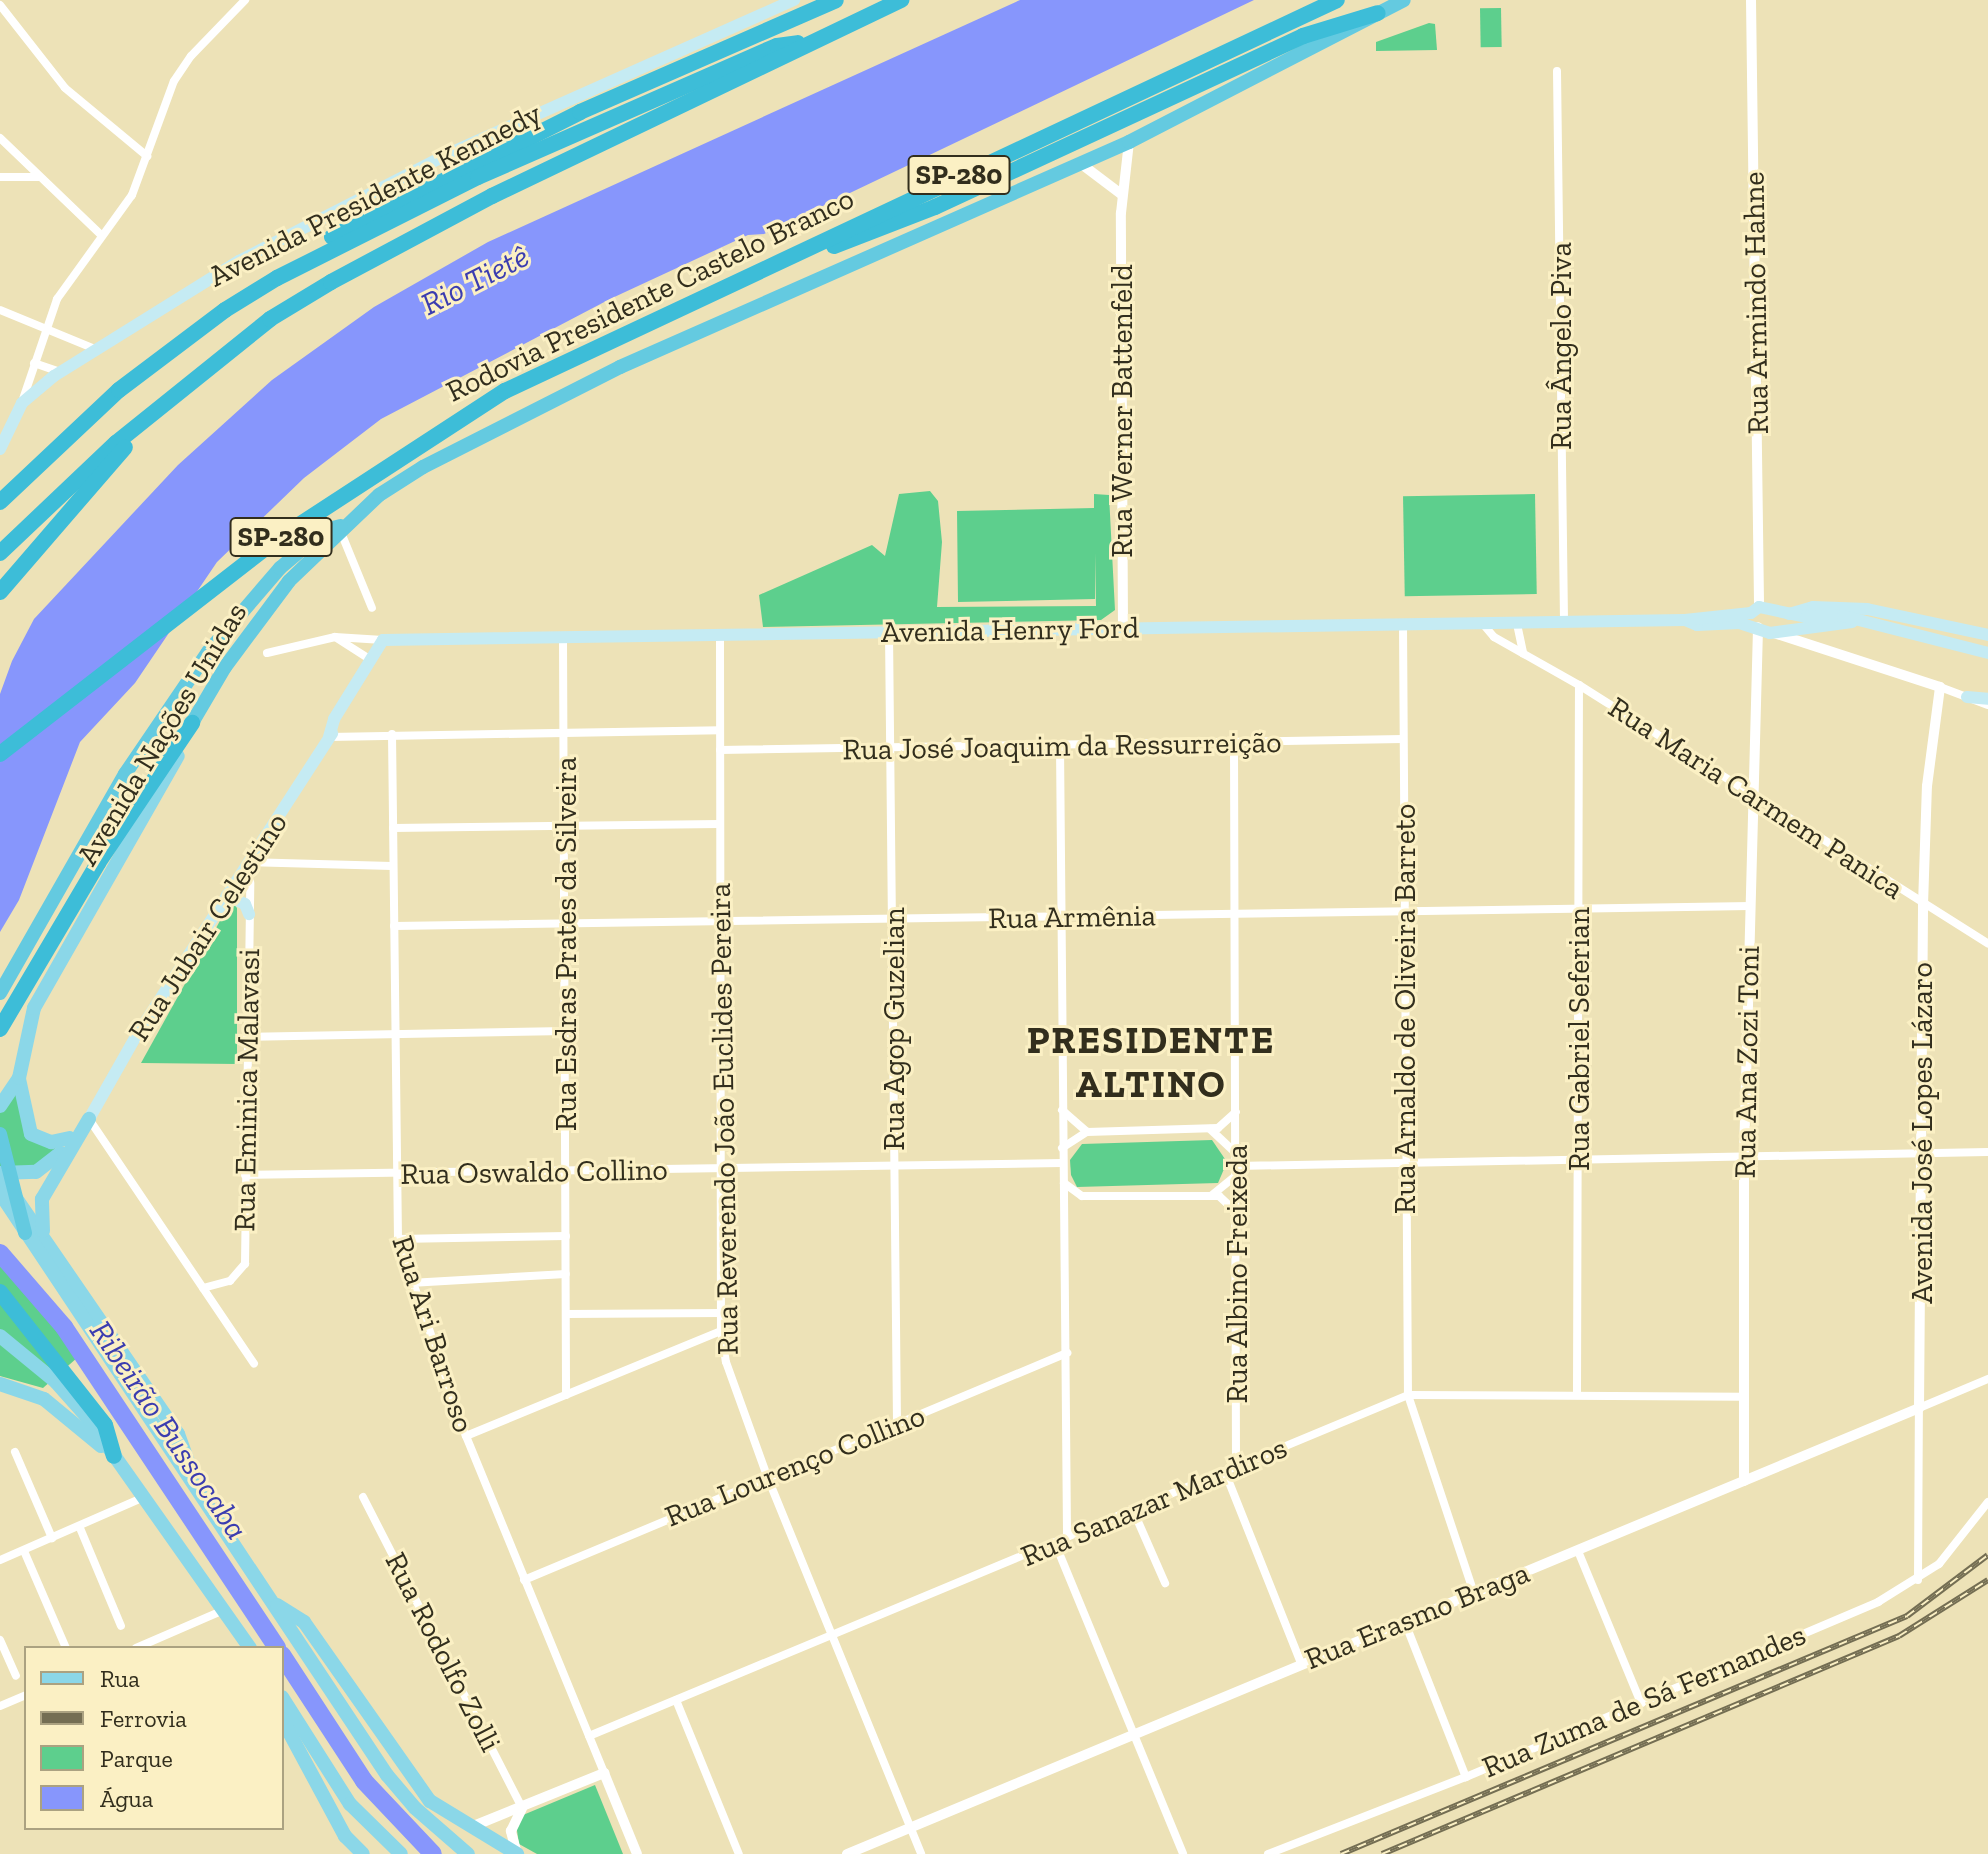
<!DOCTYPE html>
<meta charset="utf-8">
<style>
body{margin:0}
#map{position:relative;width:1988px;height:1854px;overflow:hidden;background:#ede2b7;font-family:"Zilla Slab",serif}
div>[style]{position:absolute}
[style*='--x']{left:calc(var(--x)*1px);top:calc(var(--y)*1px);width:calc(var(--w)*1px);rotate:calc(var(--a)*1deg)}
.green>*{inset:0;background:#5dcf8d;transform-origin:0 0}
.water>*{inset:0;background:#8796fc}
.river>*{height:18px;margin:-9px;padding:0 9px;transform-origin:9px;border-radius:9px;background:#8796fc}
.minor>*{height:8px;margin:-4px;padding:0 4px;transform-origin:4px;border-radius:4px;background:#fff}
.tertiary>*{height:10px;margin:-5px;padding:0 5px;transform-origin:5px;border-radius:5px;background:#fff}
.secondary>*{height:12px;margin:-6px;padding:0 6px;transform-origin:6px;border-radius:6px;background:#c5ebf3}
.primary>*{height:14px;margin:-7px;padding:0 7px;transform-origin:7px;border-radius:7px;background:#8bd7e8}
.trunk>*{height:14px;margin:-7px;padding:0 7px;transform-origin:7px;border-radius:7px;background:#64cae0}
.motorway>*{height:16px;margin:-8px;padding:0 8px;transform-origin:8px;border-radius:8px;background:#3dbdd8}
.rail>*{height:6px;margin-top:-3px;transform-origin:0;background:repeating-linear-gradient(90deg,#fbf0c4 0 9px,#746e53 0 18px);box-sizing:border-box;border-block:2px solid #746e53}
span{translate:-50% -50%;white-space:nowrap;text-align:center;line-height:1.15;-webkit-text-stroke:6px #fbf0c4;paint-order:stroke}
.shield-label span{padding:2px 6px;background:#fbf0c4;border:2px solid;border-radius:6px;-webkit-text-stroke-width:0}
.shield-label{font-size:28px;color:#322e1d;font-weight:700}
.street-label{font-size:30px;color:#322e1d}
.water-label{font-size:32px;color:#3b3db0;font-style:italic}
.district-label{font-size:38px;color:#322e1d;font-weight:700;letter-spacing:2px}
.legend{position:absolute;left:24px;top:1646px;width:260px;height:184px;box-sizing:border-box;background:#fbf0c4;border:2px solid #aba281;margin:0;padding:10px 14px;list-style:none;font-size:24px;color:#322e1d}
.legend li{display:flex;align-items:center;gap:16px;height:40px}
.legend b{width:40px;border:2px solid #aba281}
</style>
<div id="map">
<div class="green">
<div style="left:1501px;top:8px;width:39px;height:21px;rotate:89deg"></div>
<div style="clip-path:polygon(1429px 23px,1435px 24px,1437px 50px,1376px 51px,1376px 42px)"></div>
<div style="clip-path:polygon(930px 491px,938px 501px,942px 542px,937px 607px,1096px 606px,1095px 553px,1095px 599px,958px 602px,957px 511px,1094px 508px,1094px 494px,1109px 495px,1115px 610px,1101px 620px,763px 627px,759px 595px,872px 545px,885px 556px,899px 494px)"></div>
<div style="left:1535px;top:494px;width:100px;height:132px;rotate:89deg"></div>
<div style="clip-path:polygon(231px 901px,237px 908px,237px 1064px,141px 1063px)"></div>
<div style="clip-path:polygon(19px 1078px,25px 1127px,58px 1142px,46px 1167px,0 1173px,0 1106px)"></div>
<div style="clip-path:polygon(1212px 1140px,1227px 1162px,1218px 1183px,1077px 1187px,1071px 1175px,1070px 1160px,1082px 1144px)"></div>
<div style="clip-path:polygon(0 1260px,39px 1301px,78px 1357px,43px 1388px,0 1376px)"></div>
<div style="clip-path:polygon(595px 1785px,623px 1854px,537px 1854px,519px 1844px,516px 1824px,523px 1815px)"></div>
</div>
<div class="water">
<div style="clip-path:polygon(1020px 0,1254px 0,764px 234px,748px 235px,610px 299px,381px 419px,304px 478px,217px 562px,135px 683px,80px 742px,19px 900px,0 932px,0 694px,12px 661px,34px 619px,178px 465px,272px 380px,374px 307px,488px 242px)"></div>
</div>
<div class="river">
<div style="--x:0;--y:1253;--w:98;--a:49.1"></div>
<div style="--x:64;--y:1327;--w:385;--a:56.4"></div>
<div style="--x:282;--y:1655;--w:150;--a:56.9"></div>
<div style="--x:364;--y:1781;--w:100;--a:46.6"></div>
</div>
<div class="minor">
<div style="--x:0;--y:5;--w:105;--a:51.9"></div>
<div style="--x:65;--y:88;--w:107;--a:39.7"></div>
<div style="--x:1557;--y:71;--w:552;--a:89.27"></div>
<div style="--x:0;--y:138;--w:140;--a:43.8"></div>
<div style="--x:0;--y:177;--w:39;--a:0"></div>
<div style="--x:0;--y:310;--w:103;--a:22.3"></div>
<div style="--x:34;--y:363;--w:28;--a:19"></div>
<div style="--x:22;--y:402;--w:109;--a:-71.2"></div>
<div style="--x:57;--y:299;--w:128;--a:-54.2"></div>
<div style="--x:132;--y:195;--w:121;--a:-69.8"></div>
<div style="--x:174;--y:81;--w:30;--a:-56"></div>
<div style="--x:191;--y:56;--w:78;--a:-46"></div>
<div style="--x:340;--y:530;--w:84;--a:67.7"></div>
<div style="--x:1403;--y:624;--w:771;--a:89.63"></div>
<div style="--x:1408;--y:1395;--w:209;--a:71.6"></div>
<div style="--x:1483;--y:624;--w:17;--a:50"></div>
<div style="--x:1494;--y:637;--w:98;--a:29.5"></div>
<div style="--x:1579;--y:685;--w:484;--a:32.3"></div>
<div style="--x:1517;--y:624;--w:30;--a:78"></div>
<div style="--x:889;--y:632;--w:794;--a:89.42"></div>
<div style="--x:720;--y:635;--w:696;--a:89.92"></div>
<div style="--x:721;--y:1331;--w:31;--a:81"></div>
<div style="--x:726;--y:1362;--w:121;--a:70.2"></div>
<div style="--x:767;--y:1476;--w:408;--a:67.8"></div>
<div style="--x:335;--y:637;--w:43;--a:32.6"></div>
<div style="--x:563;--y:637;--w:758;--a:89.77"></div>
<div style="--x:267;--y:653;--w:70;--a:-13.2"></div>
<div style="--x:335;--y:637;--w:48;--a:3.6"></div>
<div style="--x:1940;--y:687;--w:51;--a:20.6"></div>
<div style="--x:392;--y:734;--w:505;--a:89.32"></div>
<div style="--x:398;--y:1239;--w:208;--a:71"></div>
<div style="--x:466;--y:1436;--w:364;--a:67.7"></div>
<div style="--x:329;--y:737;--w:391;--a:-1"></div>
<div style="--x:1060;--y:745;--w:792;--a:89.49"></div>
<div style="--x:1234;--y:745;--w:722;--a:89.84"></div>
<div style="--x:720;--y:750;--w:683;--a:-0.92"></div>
<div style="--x:393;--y:828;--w:327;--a:-0.7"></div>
<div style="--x:248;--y:862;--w:144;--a:1.6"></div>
<div style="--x:394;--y:926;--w:1357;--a:-0.84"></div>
<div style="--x:247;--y:1037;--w:319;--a:-1.1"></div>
<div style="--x:1062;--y:1110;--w:33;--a:41"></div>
<div style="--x:89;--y:1119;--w:295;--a:56"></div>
<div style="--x:1210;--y:1129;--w:37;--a:43"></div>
<div style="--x:1062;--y:1148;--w:30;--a:-33"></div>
<div style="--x:1087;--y:1132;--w:131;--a:-1.7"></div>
<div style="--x:1218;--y:1128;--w:24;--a:-42"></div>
<div style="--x:1237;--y:1166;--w:751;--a:-1.07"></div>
<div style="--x:245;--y:1175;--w:817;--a:-0.84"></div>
<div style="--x:1064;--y:1183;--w:22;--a:36"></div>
<div style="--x:1082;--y:1196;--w:137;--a:0"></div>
<div style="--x:1219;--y:1196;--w:22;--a:43"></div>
<div style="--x:1212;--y:1195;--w:32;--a:-39"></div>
<div style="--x:398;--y:1239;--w:168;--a:-1"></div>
<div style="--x:410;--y:1283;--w:156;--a:-3.3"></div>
<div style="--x:203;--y:1288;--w:28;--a:-15"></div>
<div style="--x:230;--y:1281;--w:23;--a:-49"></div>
<div style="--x:245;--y:1264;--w:381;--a:-89.2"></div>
<div style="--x:250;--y:883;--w:17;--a:-103"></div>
<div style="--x:566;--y:1314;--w:156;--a:-0.4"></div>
<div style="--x:1577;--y:1393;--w:708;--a:-89.84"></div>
<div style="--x:466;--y:1436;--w:276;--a:-22.4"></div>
<div style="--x:15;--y:1452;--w:94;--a:66.7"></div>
<div style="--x:1225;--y:1472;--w:206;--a:68.3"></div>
<div style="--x:363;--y:1497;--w:349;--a:62.9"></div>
<div style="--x:1133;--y:1510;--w:80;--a:66.3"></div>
<div style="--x:80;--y:1528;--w:106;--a:67.3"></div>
<div style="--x:1055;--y:1543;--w:336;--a:67.6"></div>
<div style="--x:24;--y:1551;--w:106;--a:66.6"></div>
<div style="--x:1578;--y:1551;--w:165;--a:67.5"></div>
<div style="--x:0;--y:1560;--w:157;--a:-23.6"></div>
<div style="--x:524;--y:1580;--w:589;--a:-22.69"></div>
<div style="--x:1918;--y:1580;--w:172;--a:-89.7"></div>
<div style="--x:1919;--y:1408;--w:75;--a:-22.8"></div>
<div style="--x:1404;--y:1620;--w:169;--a:68.5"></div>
<div style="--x:0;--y:1640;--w:39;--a:66"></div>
<div style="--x:136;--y:1648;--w:96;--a:-23.4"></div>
<div style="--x:676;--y:1700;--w:166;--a:67.8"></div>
<div style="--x:0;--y:1706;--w:28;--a:-23"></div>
<div style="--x:589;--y:1736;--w:887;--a:-22.6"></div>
<div style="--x:1408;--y:1395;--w:335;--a:0.3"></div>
<div style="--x:1268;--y:1854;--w:212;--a:-21.3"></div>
<div style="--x:1466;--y:1777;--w:448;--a:-23"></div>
<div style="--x:1878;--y:1602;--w:72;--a:-31.9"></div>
<div style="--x:1939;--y:1564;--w:79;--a:-51.7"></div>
</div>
<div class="tertiary">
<div style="--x:1751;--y:0;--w:607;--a:89.24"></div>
<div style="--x:1080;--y:163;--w:51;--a:37.1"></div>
<div style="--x:1123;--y:628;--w:415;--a:-90.3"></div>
<div style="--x:1121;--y:213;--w:71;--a:-83.6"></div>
<div style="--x:1744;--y:1481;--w:325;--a:-90"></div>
<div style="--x:1744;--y:1156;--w:529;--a:-88.48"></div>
<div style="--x:471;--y:1827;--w:144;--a:-22.1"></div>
<div style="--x:604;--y:1773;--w:87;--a:67.8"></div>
<div style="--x:517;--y:1854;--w:24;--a:-105"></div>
<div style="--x:511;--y:1831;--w:25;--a:-64"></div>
<div style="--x:847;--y:1854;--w:1161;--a:-22.59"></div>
<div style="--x:1919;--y:1408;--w:503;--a:-89.54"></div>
<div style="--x:1923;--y:905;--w:119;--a:-88.1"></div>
<div style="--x:1927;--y:786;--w:100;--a:-82.5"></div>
<div style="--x:1940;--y:687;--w:175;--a:-162"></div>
</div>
<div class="secondary">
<div style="--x:0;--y:449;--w:51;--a:-64.4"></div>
<div style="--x:22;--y:403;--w:42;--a:-40.2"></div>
<div style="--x:54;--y:376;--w:218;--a:-31.9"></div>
<div style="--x:239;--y:261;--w:235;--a:-27.1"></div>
<div style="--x:448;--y:154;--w:379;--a:-24"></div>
<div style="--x:1789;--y:614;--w:25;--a:-16"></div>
<div style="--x:1813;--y:607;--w:54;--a:2.1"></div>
<div style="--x:1867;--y:609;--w:124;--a:12.1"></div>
<div style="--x:1852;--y:622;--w:83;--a:172.4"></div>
<div style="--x:1770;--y:633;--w:33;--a:-162"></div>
<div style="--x:1739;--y:623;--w:42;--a:177.3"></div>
<div style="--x:1697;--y:625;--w:13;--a:-157"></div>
<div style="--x:1685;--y:620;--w:66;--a:-6.1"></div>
<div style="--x:1751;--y:613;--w:10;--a:-37"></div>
<div style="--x:1759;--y:607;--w:48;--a:12"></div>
<div style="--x:1806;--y:617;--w:37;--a:-2"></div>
<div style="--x:1843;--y:616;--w:150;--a:14.3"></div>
<div style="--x:1967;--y:697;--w:21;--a:5"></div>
<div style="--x:329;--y:737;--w:19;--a:-74"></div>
<div style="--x:334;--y:719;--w:93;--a:-58.2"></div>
<div style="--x:383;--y:640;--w:1302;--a:-0.88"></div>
<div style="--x:227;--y:895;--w:20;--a:27"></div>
<div style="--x:245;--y:904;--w:11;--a:68"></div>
<div style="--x:89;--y:1119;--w:93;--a:-60.4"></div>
<div style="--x:135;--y:1038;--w:363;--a:-57.1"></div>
</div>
<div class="primary">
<div style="--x:19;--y:1079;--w:56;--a:77.7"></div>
<div style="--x:31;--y:1134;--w:22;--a:22"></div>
<div style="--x:51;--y:1142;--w:19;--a:-12"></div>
<div style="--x:0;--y:1106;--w:34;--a:-56"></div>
<div style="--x:19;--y:1078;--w:72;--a:-77.9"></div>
<div style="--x:34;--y:1008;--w:290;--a:-60.3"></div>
<div style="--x:0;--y:1173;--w:36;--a:-2"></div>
<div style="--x:36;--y:1172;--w:31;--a:-38"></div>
<div style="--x:0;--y:1175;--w:314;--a:55.5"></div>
<div style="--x:178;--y:1434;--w:30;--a:70"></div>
<div style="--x:0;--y:1193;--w:699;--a:56.38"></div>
<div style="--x:387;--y:1775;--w:43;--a:49.7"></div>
<div style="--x:415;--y:1808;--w:70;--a:41"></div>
<div style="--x:43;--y:1231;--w:32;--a:-92"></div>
<div style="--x:42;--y:1199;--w:93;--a:-59.6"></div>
<div style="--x:0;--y:1336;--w:72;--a:39.4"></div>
<div style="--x:56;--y:1382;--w:47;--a:48.5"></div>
<div style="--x:87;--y:1417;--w:283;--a:54.8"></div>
<div style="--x:0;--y:1384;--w:46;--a:18.8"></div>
<div style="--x:44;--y:1399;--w:74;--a:39.5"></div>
<div style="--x:277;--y:1605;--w:32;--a:32"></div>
<div style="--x:304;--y:1622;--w:219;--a:54.9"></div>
<div style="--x:430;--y:1801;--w:102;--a:31.3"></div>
<div style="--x:282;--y:1697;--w:127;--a:57.6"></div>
<div style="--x:350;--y:1804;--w:71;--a:44.4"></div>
<div style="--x:282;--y:1719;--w:133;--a:61.7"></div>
<div style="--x:345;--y:1836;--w:25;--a:45"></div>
</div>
<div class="trunk">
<div style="--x:192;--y:723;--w:65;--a:-59.5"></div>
<div style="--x:225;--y:667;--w:107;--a:-53.3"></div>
<div style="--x:289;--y:581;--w:124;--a:-43.7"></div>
<div style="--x:379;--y:495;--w:52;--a:-32.5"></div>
<div style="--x:423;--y:467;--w:221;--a:-26.9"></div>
<div style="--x:620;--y:367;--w:557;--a:-23.85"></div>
<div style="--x:1129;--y:142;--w:309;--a:-27.3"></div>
<div style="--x:0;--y:993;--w:252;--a:-60.3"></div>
<div style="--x:125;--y:774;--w:148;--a:-55.8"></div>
<div style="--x:208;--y:652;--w:111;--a:-49.4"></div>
<div style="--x:280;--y:568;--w:59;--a:-40.2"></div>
<div style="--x:325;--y:530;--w:16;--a:-14"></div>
<div style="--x:0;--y:1134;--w:102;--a:75.8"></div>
</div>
<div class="motorway">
<div style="--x:332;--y:237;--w:278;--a:-26.7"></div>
<div style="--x:580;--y:112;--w:279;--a:-23.6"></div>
<div style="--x:834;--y:246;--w:108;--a:-21.1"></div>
<div style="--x:935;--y:207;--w:406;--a:-24.9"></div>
<div style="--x:1303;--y:36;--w:78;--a:-17"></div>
<div style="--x:0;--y:502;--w:163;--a:-43.3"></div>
<div style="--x:119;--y:390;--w:133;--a:-37"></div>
<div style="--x:225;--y:310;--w:61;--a:-31.6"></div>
<div style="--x:277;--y:278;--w:225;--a:-26.7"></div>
<div style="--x:478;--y:177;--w:326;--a:-23.7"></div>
<div style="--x:777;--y:46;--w:21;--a:-8"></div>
<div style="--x:0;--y:553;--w:160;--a:-43.5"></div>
<div style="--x:116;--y:443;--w:198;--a:-38.8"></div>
<div style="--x:270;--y:319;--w:71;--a:-31.2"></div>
<div style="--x:331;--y:282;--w:183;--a:-28.1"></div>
<div style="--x:492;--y:196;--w:454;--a:-25.6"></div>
<div style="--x:0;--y:592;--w:191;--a:-49.2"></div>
<div style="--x:0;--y:754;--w:346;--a:-37.8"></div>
<div style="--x:273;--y:542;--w:277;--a:-33.1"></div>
<div style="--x:505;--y:391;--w:919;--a:-25.17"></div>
<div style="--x:0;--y:1029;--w:193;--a:-59.4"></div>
<div style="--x:98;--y:863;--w:169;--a:-56.1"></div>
<div style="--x:0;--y:1292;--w:169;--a:51.7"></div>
<div style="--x:105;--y:1425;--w:32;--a:74"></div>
</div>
<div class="rail">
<div style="--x:1341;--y:1854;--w:614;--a:-22.81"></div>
<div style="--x:1907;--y:1616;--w:101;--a:-37"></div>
<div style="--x:1382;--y:1854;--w:561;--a:-22.86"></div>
<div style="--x:1899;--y:1636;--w:105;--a:-32.2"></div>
</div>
<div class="shield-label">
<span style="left:959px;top:175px">SP-280</span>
<span style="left:281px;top:537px">SP-280</span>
</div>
<div class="street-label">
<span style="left:375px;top:195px;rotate:-27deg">Avenida Presidente Kennedy</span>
<span style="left:650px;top:295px;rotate:-26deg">Rodovia Presidente Castelo Branco</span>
<span style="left:1756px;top:303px;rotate:-91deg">Rua Armindo Hahne</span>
<span style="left:1561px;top:346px;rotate:-90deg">Rua Ângelo Piva</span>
<span style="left:1122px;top:411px;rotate:-90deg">Rua Werner Battenfeld</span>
<span style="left:1010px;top:630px;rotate:-1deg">Avenida Henry Ford</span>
<span style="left:162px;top:734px;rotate:-59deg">Avenida Nações Unidas</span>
<span style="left:1062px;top:746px;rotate:-1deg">Rua José Joaquim da Ressurreição</span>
<span style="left:1756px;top:798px;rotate:33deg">Rua Maria Carmem Panica</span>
<span style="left:1072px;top:917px;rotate:-1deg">Rua Armênia</span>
<span style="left:208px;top:927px;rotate:-57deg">Rua Jubair Celestino</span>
<span style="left:566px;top:944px;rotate:-90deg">Rua Esdras Prates da Silveira</span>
<span style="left:1405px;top:1009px;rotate:-90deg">Rua Arnaldo de Oliveira Barreto</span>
<span style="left:894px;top:1029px;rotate:-90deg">Rua Agop Guzelian</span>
<span style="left:1579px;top:1039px;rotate:-90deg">Rua Gabriel Seferian</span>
<span style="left:1747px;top:1062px;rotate:-89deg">Rua Ana Zozi Toni</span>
<span style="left:247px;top:1090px;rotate:-89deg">Rua Eminica Malavasi</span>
<span style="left:724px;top:1119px;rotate:-91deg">Rua Reverendo João Euclides Pereira</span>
<span style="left:1922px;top:1133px;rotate:-90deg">Avenida José Lopes Lázaro</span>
<span style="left:534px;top:1172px;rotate:-1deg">Rua Oswaldo Collino</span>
<span style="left:1237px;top:1274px;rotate:-90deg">Rua Albino Freixeda</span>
<span style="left:433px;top:1334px;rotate:72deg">Rua Ari Barroso</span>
<span style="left:795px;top:1466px;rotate:-22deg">Rua Lourenço Collino</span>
<span style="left:1154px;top:1502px;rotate:-23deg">Rua Sanazar Mardiros</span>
<span style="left:1417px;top:1616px;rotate:-22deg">Rua Erasmo Braga</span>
<span style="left:443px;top:1652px;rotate:63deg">Rua Rodolfo Zolli</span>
<span style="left:1644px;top:1701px;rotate:-23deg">Rua Zuma de Sá Fernandes</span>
</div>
<div class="water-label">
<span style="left:475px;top:280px;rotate:-27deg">Rio Tietê</span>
<span style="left:169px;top:1430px;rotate:56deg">Ribeirão Bussocaba</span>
</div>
<div class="district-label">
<span style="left:1151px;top:1063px">PRESIDENTE<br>ALTINO</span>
</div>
<ul class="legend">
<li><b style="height:10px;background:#8bd7e8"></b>Rua</li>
<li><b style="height:10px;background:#746e53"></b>Ferrovia</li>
<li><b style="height:22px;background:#5dcf8d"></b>Parque</li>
<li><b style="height:22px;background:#8796fc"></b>Água</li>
</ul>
</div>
